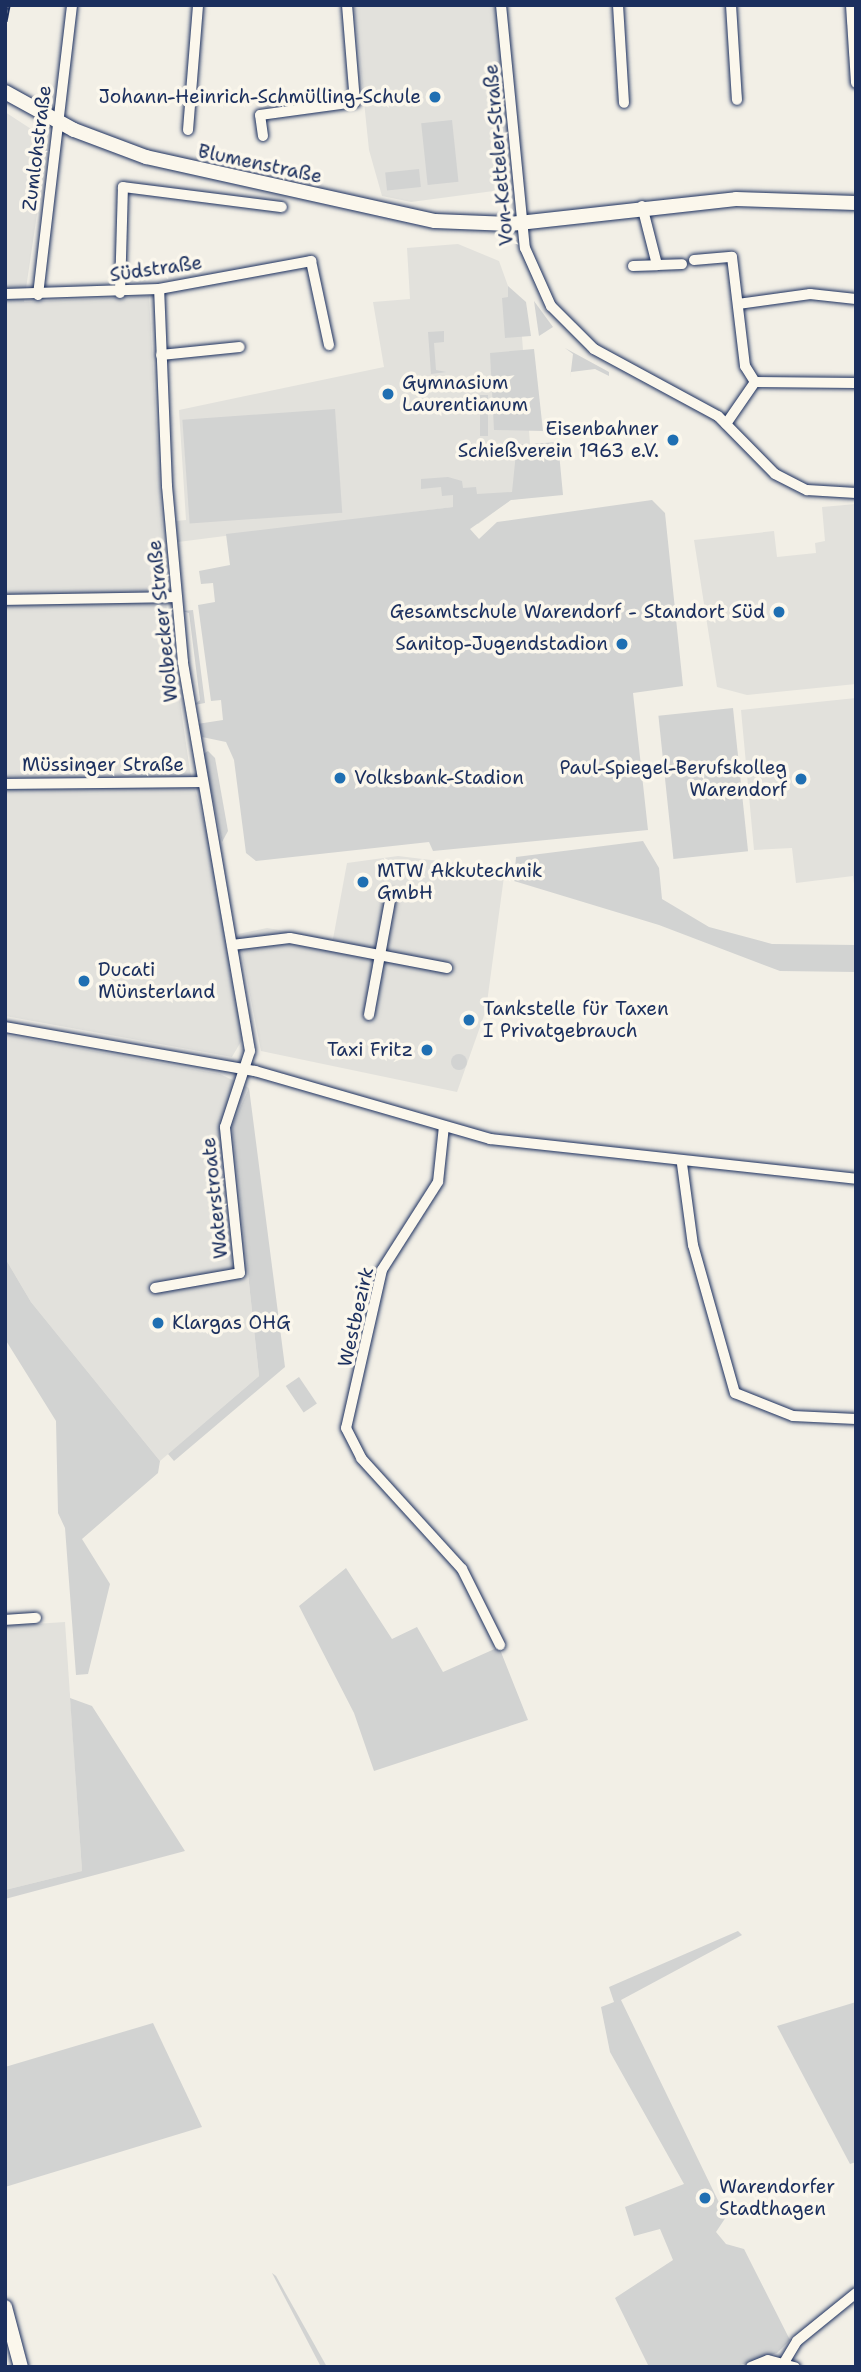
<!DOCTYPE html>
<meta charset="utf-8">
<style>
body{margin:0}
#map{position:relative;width:861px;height:2372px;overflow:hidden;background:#f2efe6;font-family:"Shantell Sans",sans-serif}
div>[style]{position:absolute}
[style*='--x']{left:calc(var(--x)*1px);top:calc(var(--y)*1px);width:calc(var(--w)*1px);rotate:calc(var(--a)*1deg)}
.built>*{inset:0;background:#e2e1dc}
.green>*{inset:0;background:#d2d3d2;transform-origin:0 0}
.round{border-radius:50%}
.roads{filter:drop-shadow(0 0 2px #1b2f5e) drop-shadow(0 0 2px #1b2f5e)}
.street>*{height:10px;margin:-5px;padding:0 5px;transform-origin:5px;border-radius:5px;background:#fbf7ec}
.secondary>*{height:14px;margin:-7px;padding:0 7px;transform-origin:7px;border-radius:7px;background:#fbf7ec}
.rail>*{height:5px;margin-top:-2.5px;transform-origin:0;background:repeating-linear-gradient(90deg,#fbf7ec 0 8px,#1b2f5e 0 16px);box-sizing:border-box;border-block:2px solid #1b2f5e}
.dots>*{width:19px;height:19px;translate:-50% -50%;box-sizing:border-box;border:4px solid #fbf7ec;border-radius:50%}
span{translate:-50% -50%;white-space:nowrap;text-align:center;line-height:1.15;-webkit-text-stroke:7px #fbf7ec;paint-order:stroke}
.poi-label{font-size:19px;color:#1b2f5e}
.right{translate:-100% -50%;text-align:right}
.left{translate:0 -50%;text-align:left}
.street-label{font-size:19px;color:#1b2f5e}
.frame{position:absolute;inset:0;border:7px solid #1b2f5e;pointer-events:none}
</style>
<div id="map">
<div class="built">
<div style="clip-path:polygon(354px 5px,496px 5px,510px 132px,503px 137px,501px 190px,411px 202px,382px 196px,369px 150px)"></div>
<div style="clip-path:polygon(5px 112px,48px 140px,24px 302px,149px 296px,167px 613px,190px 771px,215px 863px,243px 1038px,232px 1057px,5px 1016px)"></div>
<div style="clip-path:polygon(458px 244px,499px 261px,508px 286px,522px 337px,534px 497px,510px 500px,478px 524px,461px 506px,178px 542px,176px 521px,186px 520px,179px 410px,384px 367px,373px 302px,410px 299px,407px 248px)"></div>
<div style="clip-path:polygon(856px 504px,856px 684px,747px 695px,717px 687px,694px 540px,774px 531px,777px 557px,816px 553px,815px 543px,825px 541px,822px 507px)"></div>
<div style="clip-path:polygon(856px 698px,856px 899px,853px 876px,796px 883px,792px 848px,754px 850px,741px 710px)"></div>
<div style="clip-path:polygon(398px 856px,505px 869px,486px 1010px,457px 1092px,261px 1051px,238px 934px,267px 928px,333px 939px,347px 863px)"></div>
<div style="clip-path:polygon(5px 1035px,220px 1074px,249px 1088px,232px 1125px,259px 1376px,160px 1461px,31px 1302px,5px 1258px)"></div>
<div style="clip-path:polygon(65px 1622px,82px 1871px,5px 1890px,5px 1626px)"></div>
</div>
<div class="green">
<div style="left:452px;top:120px;width:62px;height:31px;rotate:84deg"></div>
<div style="left:419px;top:169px;width:18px;height:34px;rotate:84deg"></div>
<div style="clip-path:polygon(508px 286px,526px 302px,531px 336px,505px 338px,502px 298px,508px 297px)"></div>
<div style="clip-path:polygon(534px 301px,553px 327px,539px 336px)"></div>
<div style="clip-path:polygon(444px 331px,444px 342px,434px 343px,436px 370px,446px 372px,431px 374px,428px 332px)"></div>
<div style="clip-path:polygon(565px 348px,609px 372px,609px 376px,595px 369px,571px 372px,570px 379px,573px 354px)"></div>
<div style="clip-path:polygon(534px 349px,543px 431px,494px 430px,490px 353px)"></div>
<div style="left:480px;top:395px;width:8px;height:41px"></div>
<div style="left:335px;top:409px;width:104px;height:153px;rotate:86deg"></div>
<div style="clip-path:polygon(558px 442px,563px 495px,511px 500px,470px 529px,479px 539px,497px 522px,652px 500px,665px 513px,683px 686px,633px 693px,648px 830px,433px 851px,429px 842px,256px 861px,246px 853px,234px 760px,226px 742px,202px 737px,197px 724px,223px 720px,221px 700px,211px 701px,198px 605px,215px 602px,213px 583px,201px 584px,199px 571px,230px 565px,226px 534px,453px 507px,453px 495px,442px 496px,441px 487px,421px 489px,421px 479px,448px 477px,462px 481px,463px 488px,476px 487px,477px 494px,512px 492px,516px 453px,485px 453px,484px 447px)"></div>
<div style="clip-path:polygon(193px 610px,205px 703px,194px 705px,200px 700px,189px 613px,182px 611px)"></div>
<div style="left:733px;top:708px;width:144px;height:75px;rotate:84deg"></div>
<div style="clip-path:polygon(208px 751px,215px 758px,228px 831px,222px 842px,203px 754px)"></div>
<div style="clip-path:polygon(643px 841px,659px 868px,662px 899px,709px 927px,772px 944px,856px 945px,856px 972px,780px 971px,659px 925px,514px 881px,516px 857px)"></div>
<div class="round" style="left:451px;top:1054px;width:16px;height:16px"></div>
<div style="clip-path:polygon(249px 1088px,285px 1367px,174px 1461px,168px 1454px,259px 1376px,232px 1125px)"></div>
<div style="clip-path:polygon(5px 1258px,31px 1302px,160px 1461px,158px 1473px,82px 1539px,110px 1584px,88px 1674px,76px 1675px,65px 1528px,58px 1513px,56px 1421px,5px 1339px)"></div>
<div style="left:299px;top:1377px;width:32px;height:16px;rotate:56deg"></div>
<div style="clip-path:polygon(346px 1568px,392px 1639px,417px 1627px,443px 1672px,499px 1647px,528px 1720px,374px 1771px,354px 1713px,299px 1606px)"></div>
<div style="clip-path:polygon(70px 1698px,92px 1706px,185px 1851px,5px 1899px,5px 1890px,82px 1871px)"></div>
<div style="clip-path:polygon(738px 1931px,742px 1935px,621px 2000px,726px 2217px,716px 2232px,726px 2244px,744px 2249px,790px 2340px,777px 2353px,735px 2367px,649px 2367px,615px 2298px,673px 2260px,660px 2229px,634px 2236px,625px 2207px,684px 2184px,610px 2052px,601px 2007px,614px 2002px,609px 1987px)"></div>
<div style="clip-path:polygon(856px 2002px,856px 2162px,850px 2164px,777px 2026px)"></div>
<div style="clip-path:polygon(153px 2023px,202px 2127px,5px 2187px,5px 2067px)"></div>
<div style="clip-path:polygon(272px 2273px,276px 2276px,327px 2367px,321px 2367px)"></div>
</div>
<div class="roads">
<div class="street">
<div style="--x:501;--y:5;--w:244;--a:84.4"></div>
<div style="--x:525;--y:248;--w:64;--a:65.9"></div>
<div style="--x:551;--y:306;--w:61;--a:45"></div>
<div style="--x:594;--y:349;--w:141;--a:28.4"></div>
<div style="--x:718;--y:416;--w:81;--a:45.5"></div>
<div style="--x:775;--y:474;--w:36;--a:27"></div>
<div style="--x:807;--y:490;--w:49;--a:3.5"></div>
<div style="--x:618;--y:5;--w:98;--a:86.5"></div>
<div style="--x:731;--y:5;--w:95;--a:86.4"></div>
<div style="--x:851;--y:5;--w:78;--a:86.3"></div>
<div style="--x:188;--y:130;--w:125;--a:-85.4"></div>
<div style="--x:263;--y:136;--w:21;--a:-98"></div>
<div style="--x:260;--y:115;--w:96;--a:-7.8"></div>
<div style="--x:355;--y:102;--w:97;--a:-94.7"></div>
<div style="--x:642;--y:206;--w:61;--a:75.7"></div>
<div style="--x:657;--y:265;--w:25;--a:-2"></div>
<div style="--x:694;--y:260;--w:38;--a:-5"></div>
<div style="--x:732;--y:257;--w:110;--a:83.2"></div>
<div style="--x:745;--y:366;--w:19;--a:58"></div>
<div style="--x:633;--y:266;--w:24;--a:-2"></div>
<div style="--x:120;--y:293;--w:106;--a:-88.4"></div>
<div style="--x:123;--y:187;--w:160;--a:7.2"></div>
<div style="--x:5;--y:294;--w:154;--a:-1.9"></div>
<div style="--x:159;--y:289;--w:155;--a:-10.4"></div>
<div style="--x:311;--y:261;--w:86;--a:77.9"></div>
<div style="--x:38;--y:295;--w:292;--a:-83.3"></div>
<div style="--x:738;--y:304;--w:73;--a:-7.9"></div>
<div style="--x:810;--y:294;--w:46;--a:6.2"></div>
<div style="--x:161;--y:355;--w:79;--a:-5.8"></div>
<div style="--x:755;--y:382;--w:101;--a:0.6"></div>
<div style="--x:726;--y:424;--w:51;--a:-55.4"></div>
<div style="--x:5;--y:600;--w:171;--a:-1"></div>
<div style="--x:5;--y:784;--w:196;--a:-0.6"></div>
<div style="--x:232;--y:945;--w:58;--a:-6.9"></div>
<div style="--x:290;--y:938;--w:160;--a:10.8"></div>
<div style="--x:369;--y:1015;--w:122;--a:-79.6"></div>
<div style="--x:5;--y:1027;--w:254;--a:10"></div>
<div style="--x:255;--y:1071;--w:245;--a:16.1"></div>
<div style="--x:490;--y:1139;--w:368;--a:6.2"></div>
<div style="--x:444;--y:1126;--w:56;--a:96.1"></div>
<div style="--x:438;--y:1182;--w:104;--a:122.5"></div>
<div style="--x:382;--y:1270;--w:162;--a:102.8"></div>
<div style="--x:346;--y:1428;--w:34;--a:63"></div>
<div style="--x:361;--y:1458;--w:150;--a:47.7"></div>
<div style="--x:462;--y:1569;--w:85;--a:63.4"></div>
<div style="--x:682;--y:1164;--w:82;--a:82.3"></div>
<div style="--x:693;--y:1245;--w:154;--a:74.2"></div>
<div style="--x:735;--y:1393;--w:62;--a:21.6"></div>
<div style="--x:793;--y:1416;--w:63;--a:2.7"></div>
<div style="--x:155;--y:1288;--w:86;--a:-10"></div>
<div style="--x:240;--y:1273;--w:147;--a:-95.9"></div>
<div style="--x:225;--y:1127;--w:80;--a:-71.8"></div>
<div style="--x:250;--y:1051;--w:395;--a:-99.8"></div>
<div style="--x:183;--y:662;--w:177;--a:-95.2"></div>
<div style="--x:167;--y:486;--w:197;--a:-92.3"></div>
<div style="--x:5;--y:1620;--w:31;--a:-4"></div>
<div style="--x:785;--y:2361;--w:23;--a:-59"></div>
<div style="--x:797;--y:2341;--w:76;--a:-39.1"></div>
<div style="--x:751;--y:2367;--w:18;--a:-22"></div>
<div style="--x:768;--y:2360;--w:28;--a:15"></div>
</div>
<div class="secondary">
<div style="--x:5;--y:92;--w:79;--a:28.8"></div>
<div style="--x:74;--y:130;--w:77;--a:20.6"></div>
<div style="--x:146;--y:157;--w:296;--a:12.5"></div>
<div style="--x:435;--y:221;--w:75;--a:2.3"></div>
<div style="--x:510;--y:224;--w:227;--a:-6.3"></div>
<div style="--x:736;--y:199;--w:120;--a:1.9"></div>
<div style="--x:5;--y:2307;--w:62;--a:75.1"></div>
</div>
</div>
<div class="rail">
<div style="--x:5;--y:21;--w:16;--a:-79"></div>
</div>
<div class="dots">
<div style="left:435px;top:97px;background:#1f6fb2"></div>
<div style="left:388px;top:394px;background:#1f6fb2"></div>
<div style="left:673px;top:440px;background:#1f6fb2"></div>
<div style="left:779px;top:612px;background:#1f6fb2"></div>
<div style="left:622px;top:644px;background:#1f6fb2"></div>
<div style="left:340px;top:778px;background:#1f6fb2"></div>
<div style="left:801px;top:779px;background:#1f6fb2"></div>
<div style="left:363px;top:882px;background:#1f6fb2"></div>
<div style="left:84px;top:981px;background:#1f6fb2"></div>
<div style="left:469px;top:1020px;background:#1f6fb2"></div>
<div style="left:427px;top:1050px;background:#1f6fb2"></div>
<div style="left:158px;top:1323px;background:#1f6fb2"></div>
<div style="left:705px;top:2198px;background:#1f6fb2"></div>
</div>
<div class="poi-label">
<span class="right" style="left:421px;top:97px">Johann-Heinrich-Schmülling-Schule</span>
<span class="left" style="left:402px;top:394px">Gymnasium<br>Laurentianum</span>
<span class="right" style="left:659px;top:440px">Eisenbahner<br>Schießverein 1963 e.V.</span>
<span class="right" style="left:765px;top:612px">Gesamtschule Warendorf - Standort Süd</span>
<span class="right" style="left:608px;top:644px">Sanitop-Jugendstadion</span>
<span class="right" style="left:787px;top:779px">Paul-Spiegel-Berufskolleg<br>Warendorf</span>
<span class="left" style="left:354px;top:778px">Volksbank-Stadion</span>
<span class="left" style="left:377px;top:882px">MTW Akkutechnik<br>GmbH</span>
<span class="left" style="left:98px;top:981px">Ducati<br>Münsterland</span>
<span class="left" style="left:483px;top:1020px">Tankstelle für Taxen<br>I Privatgebrauch</span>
<span class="right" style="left:413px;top:1050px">Taxi Fritz</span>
<span class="left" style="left:172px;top:1323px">Klargas OHG</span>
<span class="left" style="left:719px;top:2198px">Warendorfer<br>Stadthagen</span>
</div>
<div class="street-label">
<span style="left:37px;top:148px;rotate:-83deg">Zumlohstraße</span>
<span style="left:499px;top:155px;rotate:-95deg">Von-Ketteler-Straße</span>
<span style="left:260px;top:164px;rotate:12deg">Blumenstraße</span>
<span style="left:156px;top:269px;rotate:-8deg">Südstraße</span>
<span style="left:163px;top:621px;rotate:-96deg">Wolbecker Straße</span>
<span style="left:103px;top:765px">Müssinger Straße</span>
<span style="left:215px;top:1198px;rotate:-96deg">Waterstroate</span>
<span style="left:356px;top:1317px;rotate:-77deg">Westbezirk</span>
</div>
<div class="frame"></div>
</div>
